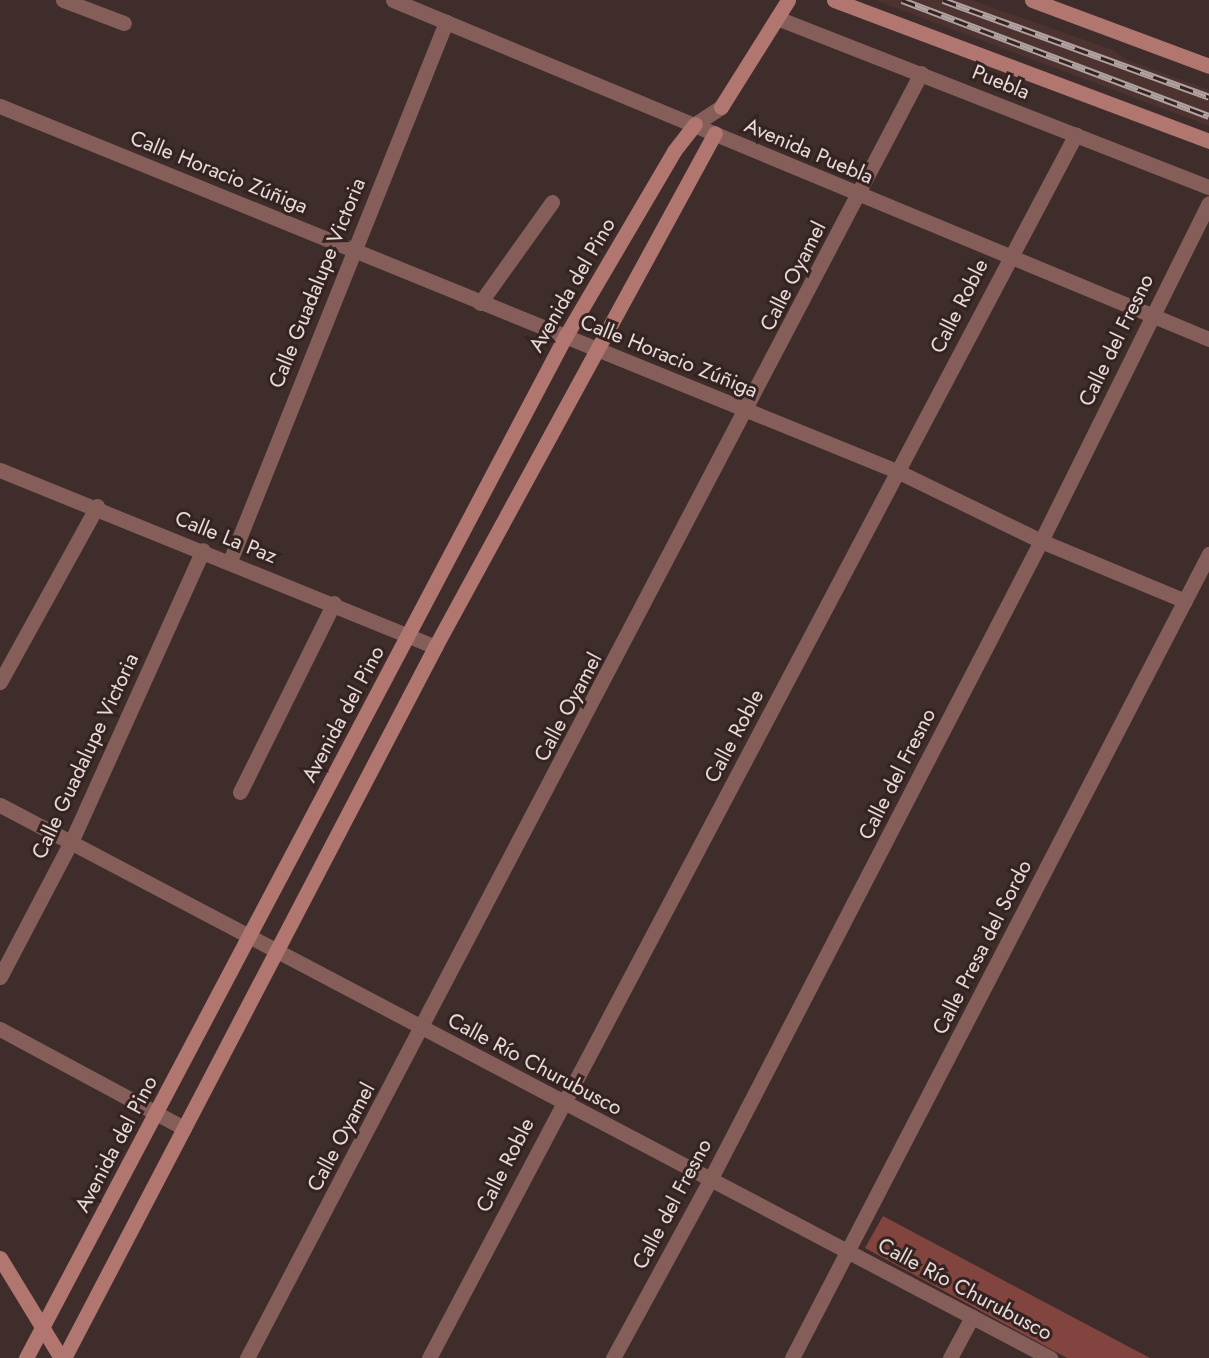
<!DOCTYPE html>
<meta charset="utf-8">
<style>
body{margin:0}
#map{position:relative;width:1209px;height:1358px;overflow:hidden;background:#3e2d2b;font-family:Jost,sans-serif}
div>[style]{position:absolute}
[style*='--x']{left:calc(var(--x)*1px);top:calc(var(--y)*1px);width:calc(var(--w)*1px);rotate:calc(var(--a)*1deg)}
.built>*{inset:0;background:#4c3330}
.green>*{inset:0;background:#82443e}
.lane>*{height:15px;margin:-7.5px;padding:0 7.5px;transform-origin:7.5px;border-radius:7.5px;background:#855e5a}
.street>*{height:15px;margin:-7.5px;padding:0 7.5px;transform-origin:7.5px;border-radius:7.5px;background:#855e5a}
.secondary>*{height:15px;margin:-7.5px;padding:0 7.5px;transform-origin:7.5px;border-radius:7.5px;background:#b27670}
.rail>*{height:7px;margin-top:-3.5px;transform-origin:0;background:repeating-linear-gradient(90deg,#342321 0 14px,#b0a2a0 0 28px);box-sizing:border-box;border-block:2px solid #b0a2a0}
span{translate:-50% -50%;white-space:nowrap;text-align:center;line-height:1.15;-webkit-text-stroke:6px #342321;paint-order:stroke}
.street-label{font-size:21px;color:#e7dbd9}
</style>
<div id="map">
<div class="built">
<div style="clip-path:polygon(875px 0,971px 0,1113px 50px,1125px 59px,1209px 90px,1209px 126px)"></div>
</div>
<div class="green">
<div style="clip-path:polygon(883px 1216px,1016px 1287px,1150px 1358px,1067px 1358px,865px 1248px)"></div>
</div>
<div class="lane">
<div style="--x:63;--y:0;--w:65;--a:20.7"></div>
</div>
<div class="street">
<div style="--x:393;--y:0;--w:884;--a:22.56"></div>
<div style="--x:777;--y:18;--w:464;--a:21.4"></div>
<div style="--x:0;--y:106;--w:971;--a:22.15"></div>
<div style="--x:899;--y:472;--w:158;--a:25.9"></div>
<div style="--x:1041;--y:541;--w:156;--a:22.6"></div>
<div style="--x:695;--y:124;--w:31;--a:-33"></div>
<div style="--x:480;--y:303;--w:124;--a:-54.5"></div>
<div style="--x:0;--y:470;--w:470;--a:22.1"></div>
<div style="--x:230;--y:561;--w:581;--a:-68.16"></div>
<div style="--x:0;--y:682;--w:201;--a:-61.1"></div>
<div style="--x:240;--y:792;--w:211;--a:-63.6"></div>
<div style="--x:0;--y:805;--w:1187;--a:27.77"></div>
<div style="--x:0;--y:977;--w:155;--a:-62.3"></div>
<div style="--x:72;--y:840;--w:318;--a:-65.7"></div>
<div style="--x:0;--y:1029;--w:209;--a:28.3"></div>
<div style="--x:247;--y:1358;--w:1451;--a:-62.32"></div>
<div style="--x:429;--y:1358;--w:1384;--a:-62.14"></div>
<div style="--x:613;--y:1358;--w:203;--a:-61.4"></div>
<div style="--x:710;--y:1180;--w:720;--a:-62.62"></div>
<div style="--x:1041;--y:541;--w:377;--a:-63.6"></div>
<div style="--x:792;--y:1358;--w:906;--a:-62.59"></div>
<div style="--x:950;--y:1358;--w:47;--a:-61.8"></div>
</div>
<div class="secondary">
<div style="--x:834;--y:0;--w:401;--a:20.6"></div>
<div style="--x:1032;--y:0;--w:189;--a:20.4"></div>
<div style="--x:721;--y:107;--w:126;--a:-57.9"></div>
<div style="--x:0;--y:1258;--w:117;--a:58.6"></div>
<div style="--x:26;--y:1358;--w:1155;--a:-62.17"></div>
<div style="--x:565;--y:337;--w:216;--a:-59.6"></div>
<div style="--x:674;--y:151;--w:34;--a:-52"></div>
<div style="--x:64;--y:1358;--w:802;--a:-62.44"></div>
<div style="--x:435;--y:647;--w:585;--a:-61.42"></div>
</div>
<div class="rail">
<div style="--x:902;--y:0;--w:328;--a:20.7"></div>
<div style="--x:943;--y:0;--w:283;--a:20"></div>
</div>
<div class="street-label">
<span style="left:1001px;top:82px;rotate:22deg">Puebla</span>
<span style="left:809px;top:151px;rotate:23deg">Avenida Puebla</span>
<span style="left:219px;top:172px;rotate:22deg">Calle Horacio Zúñiga</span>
<span style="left:793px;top:276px;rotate:-63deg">Calle Oyamel</span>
<span style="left:317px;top:283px;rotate:-68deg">Calle Guadalupe Victoria</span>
<span style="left:572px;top:285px;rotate:-60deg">Avenida del Pino</span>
<span style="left:959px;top:306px;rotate:-63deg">Calle Roble</span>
<span style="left:1116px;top:340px;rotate:-64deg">Calle del Fresno</span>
<span style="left:669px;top:356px;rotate:22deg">Calle Horacio Zúñiga</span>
<span style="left:226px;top:537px;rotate:22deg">Calle La Paz</span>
<span style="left:568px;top:707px;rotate:-62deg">Calle Oyamel</span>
<span style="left:343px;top:714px;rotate:-62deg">Avenida del Pino</span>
<span style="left:734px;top:736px;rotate:-62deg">Calle Roble</span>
<span style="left:85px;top:756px;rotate:-65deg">Calle Guadalupe Victoria</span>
<span style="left:897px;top:774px;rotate:-63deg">Calle del Fresno</span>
<span style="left:982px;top:947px;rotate:-63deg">Calle Presa del Sordo</span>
<span style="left:535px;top:1064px;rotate:28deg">Calle Río Churubusco</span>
<span style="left:341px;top:1137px;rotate:-62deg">Calle Oyamel</span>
<span style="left:116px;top:1144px;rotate:-62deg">Avenida del Pino</span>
<span style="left:505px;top:1165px;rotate:-63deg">Calle Roble</span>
<span style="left:672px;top:1204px;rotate:-62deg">Calle del Fresno</span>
<span style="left:965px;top:1289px;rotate:28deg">Calle Río Churubusco</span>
</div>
</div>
